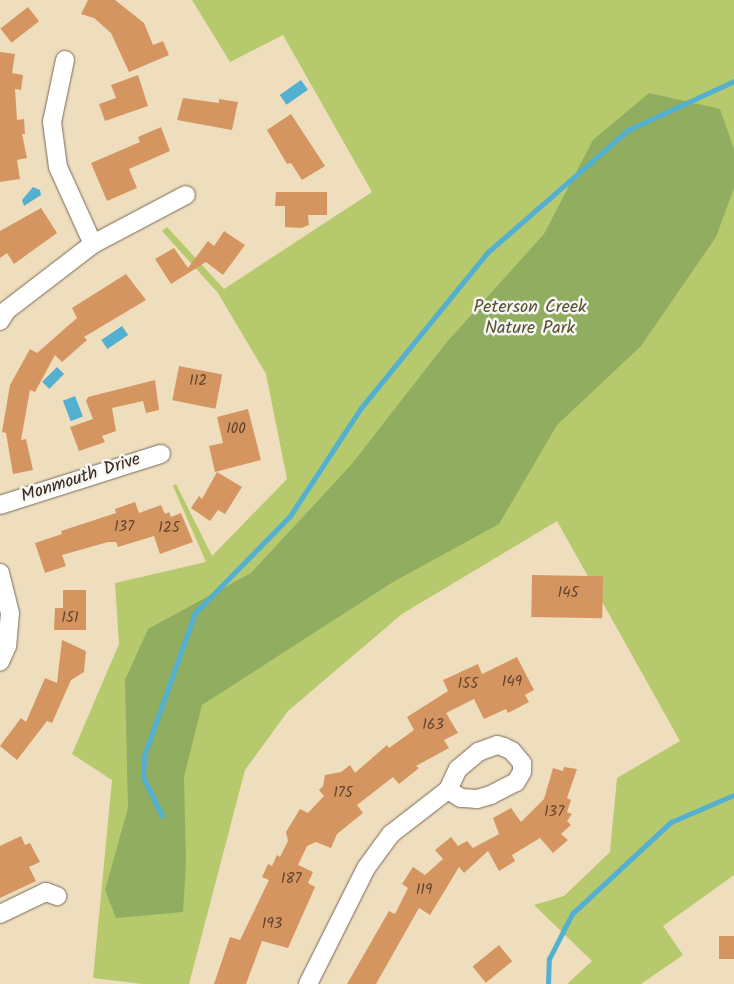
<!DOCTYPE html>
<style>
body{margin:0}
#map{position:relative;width:734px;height:984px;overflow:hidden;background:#eedebe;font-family:Kalam,sans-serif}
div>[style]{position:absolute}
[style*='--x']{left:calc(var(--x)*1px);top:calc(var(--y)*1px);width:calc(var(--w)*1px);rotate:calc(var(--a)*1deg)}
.green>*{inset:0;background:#b6c96c}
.forest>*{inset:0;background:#90ad60}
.water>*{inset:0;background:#53b0d1;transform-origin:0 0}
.stream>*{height:4.5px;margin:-2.25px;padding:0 2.25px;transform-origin:2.25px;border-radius:2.25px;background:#53b0d1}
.building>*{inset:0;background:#d59561;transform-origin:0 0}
.roads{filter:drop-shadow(0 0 1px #7a6956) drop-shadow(0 0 1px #7a6956)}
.street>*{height:18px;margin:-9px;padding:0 9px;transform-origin:9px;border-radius:9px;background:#fff}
span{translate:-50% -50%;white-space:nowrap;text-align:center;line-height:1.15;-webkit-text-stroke:5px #f6f6f2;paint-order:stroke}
.number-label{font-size:15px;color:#62452f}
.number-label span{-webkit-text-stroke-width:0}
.park-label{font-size:18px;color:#5a5232}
.street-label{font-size:18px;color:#3b2a1e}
</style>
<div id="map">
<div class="green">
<div style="clip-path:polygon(192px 0,734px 0,734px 875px,663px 926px,683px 955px,641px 984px,567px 984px,592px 961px,534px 905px,564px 896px,610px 852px,617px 778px,680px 741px,557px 521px,402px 614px,288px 711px,245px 770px,189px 984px,143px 984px,93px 978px,112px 780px,72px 754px,119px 644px,115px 583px,206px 562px,173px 486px,176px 484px,212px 556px,287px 479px,266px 374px,218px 293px,162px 231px,167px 227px,224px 289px,372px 192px,283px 35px,230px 62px)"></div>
</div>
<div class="forest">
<div style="clip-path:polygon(649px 93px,720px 109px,734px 149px,734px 188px,716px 237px,641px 346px,557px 425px,499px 524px,393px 582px,202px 705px,184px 777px,186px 863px,183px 912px,116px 918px,105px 890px,128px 808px,125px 680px,148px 629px,251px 573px,351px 465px,446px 343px,544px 234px,593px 140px)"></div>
</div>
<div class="water">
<div style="left:301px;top:80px;width:12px;height:26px;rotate:55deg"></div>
<div style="clip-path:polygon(33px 187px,40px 190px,41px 195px,24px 206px,22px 200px)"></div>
<div style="left:122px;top:326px;width:11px;height:25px;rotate:56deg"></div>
<div style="left:57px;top:367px;width:10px;height:21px;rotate:45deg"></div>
<div style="left:75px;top:396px;width:22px;height:13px;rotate:69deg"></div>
</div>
<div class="stream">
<div style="--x:162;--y:816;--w:43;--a:-116"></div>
<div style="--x:143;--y:777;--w:21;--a:-87"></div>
<div style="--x:144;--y:756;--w:152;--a:-70.4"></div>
<div style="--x:195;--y:613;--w:136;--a:-45.6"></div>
<div style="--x:290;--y:516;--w:129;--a:-56.7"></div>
<div style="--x:361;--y:408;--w:201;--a:-50.9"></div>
<div style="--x:488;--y:252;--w:186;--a:-41.1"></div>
<div style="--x:628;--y:130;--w:117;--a:-24.8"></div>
<div style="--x:548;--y:984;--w:25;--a:-88"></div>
<div style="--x:549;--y:959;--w:51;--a:-62.9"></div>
<div style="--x:572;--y:914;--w:135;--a:-42.9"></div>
<div style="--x:671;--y:822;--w:69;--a:-23.2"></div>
</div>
<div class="building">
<div style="clip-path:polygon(88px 0,115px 0,144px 23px,153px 45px,163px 41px,169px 55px,129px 72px,111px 33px,94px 18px,81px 14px)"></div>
<div style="left:28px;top:7px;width:18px;height:35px;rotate:52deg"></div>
<div style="clip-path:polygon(0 52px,15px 54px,12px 73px,23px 75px,21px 90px,15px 89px,17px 120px,24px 119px,25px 134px,22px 134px,27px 158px,17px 160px,20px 179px,0 182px)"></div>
<div style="clip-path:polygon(138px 75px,148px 106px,105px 121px,99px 104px,116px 98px,111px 85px)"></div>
<div style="clip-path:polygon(183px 98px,219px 103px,219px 99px,238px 102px,232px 130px,177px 120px)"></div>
<div style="clip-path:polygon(291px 114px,325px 166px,302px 180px,291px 163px,287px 164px,267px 130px)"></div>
<div style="clip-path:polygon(161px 127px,170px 151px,129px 169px,137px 188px,107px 201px,91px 163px,140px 142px,138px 137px)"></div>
<div style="clip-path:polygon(276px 192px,327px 192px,327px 215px,308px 215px,309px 225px,301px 228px,285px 227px,285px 206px,275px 206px)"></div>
<div style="clip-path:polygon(41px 208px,57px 233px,14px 264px,7px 253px,0 258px,0 231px)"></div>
<div style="clip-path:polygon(224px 231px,245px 245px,223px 275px,206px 262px,171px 284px,155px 259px,174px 248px,188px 268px,208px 241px,214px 246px)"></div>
<div style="clip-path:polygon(126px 274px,146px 300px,84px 337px,87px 340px,62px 362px,55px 355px,35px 392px,30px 390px,21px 440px,26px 439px,33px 470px,13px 474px,6px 433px,2px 432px,10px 385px,30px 349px,37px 353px,77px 318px,72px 308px)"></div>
<div style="left:179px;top:366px;width:44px;height:35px;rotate:11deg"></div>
<div style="clip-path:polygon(155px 380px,159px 410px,146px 413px,143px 401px,112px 408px,116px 431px,102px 436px,105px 442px,79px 451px,70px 427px,93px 419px,86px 401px,88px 397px)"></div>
<div style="clip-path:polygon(248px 409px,261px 460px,215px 472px,209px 446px,223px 443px,217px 417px)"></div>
<div style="clip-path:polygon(217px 472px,242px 487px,225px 514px,218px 510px,210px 521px,191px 508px,199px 496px,202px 499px)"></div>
<div style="clip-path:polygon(135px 502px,139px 513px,161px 505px,165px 514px,169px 512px,171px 517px,181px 513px,193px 542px,160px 554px,154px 536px,118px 547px,116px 542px,108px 542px,62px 555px,66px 566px,45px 573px,35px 543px,62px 534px,61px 531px,116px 513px,115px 509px)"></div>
<div style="left:532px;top:575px;width:71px;height:42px;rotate:1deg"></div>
<div style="clip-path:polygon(63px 590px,86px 590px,86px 630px,54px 630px,55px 608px,63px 608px)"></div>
<div style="clip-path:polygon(62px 640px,86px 651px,84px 672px,71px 680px,52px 723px,47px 721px,17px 760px,0 746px,21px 718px,26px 722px,45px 678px,57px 683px)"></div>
<div style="clip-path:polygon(517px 657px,534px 690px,525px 695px,529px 702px,508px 713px,506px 709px,484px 719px,474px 699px,446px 713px,458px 733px,444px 740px,449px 748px,416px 766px,419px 768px,399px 784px,393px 777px,357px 805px,363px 813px,337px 834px,331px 848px,316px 842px,307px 846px,298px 865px,313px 872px,308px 883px,315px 887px,288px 948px,262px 941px,246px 984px,214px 984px,230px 937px,240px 940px,269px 880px,262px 877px,268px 864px,272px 866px,277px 855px,280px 857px,288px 841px,286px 832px,300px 809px,308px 813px,324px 796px,319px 790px,323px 786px,325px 775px,341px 772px,350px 765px,355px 773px,387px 745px,389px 748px,414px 730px,407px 717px,448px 691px,443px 680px,478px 664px,482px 674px)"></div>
<div style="clip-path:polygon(564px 767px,577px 769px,567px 798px,571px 800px,567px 812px,572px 814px,567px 821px,571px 825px,561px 834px,568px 840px,553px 853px,540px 838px,512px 855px,515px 861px,499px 871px,488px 851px,464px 873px,459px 867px,430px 915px,419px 908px,376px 984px,347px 984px,389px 911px,395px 914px,408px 888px,402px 884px,413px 867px,425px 875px,443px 859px,435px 850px,451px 837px,458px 846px,467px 841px,473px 848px,499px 834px,493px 818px,511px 808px,521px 822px,544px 799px,553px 768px,563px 771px)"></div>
<div style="clip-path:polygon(21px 836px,25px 845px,30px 843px,40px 862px,29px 867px,36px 881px,0 898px,0 846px)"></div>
<div style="left:734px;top:936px;width:23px;height:15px;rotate:90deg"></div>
<div style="left:499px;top:945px;width:21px;height:34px;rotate:51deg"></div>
</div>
<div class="roads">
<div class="street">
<div style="--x:65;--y:60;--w:63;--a:101.8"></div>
<div style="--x:52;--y:122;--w:45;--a:82.4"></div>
<div style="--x:58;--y:167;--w:85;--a:65.6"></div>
<div style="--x:0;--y:321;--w:13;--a:-58"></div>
<div style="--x:7;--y:310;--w:108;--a:-37.5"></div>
<div style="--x:93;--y:244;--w:105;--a:-27.8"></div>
<div style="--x:0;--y:505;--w:169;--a:-17.6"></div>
<div style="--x:0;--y:573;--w:41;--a:76"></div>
<div style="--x:10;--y:613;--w:33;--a:95"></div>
<div style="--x:7;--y:646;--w:17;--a:114"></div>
<div style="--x:0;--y:914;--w:51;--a:-25.6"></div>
<div style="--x:46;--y:892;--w:12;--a:20"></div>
<div style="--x:308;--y:984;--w:130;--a:-63.4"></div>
<div style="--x:366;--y:868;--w:42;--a:-53.7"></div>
<div style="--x:391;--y:834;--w:72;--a:-37.7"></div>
<div style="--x:448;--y:790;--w:23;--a:-65"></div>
<div style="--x:458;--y:769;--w:26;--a:-40"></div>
<div style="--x:478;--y:752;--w:20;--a:-20"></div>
<div style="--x:497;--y:745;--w:7;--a:16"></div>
<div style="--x:504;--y:747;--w:9;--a:27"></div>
<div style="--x:512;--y:751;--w:16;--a:50"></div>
<div style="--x:522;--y:763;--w:9;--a:90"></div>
<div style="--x:522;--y:772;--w:12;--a:121"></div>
<div style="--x:516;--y:782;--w:28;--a:153"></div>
<div style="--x:491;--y:795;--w:15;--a:164"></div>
<div style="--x:477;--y:799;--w:16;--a:-176"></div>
<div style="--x:461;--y:798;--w:15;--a:-148"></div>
</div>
</div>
<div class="number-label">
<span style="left:198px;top:382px">112</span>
<span style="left:236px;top:430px">100</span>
<span style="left:124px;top:528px">137</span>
<span style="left:169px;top:529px">125</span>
<span style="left:568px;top:594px">145</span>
<span style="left:70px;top:619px">151</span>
<span style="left:512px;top:683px">149</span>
<span style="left:468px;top:685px">155</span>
<span style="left:433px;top:726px">163</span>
<span style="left:343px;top:794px">175</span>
<span style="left:554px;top:813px">137</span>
<span style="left:291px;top:880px">187</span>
<span style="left:424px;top:891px">119</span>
<span style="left:272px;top:925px">193</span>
</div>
<div class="park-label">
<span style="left:530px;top:319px">Peterson Creek<br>Nature Park</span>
</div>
<div class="street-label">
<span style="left:81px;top:479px;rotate:-18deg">Monmouth Drive</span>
</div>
</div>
